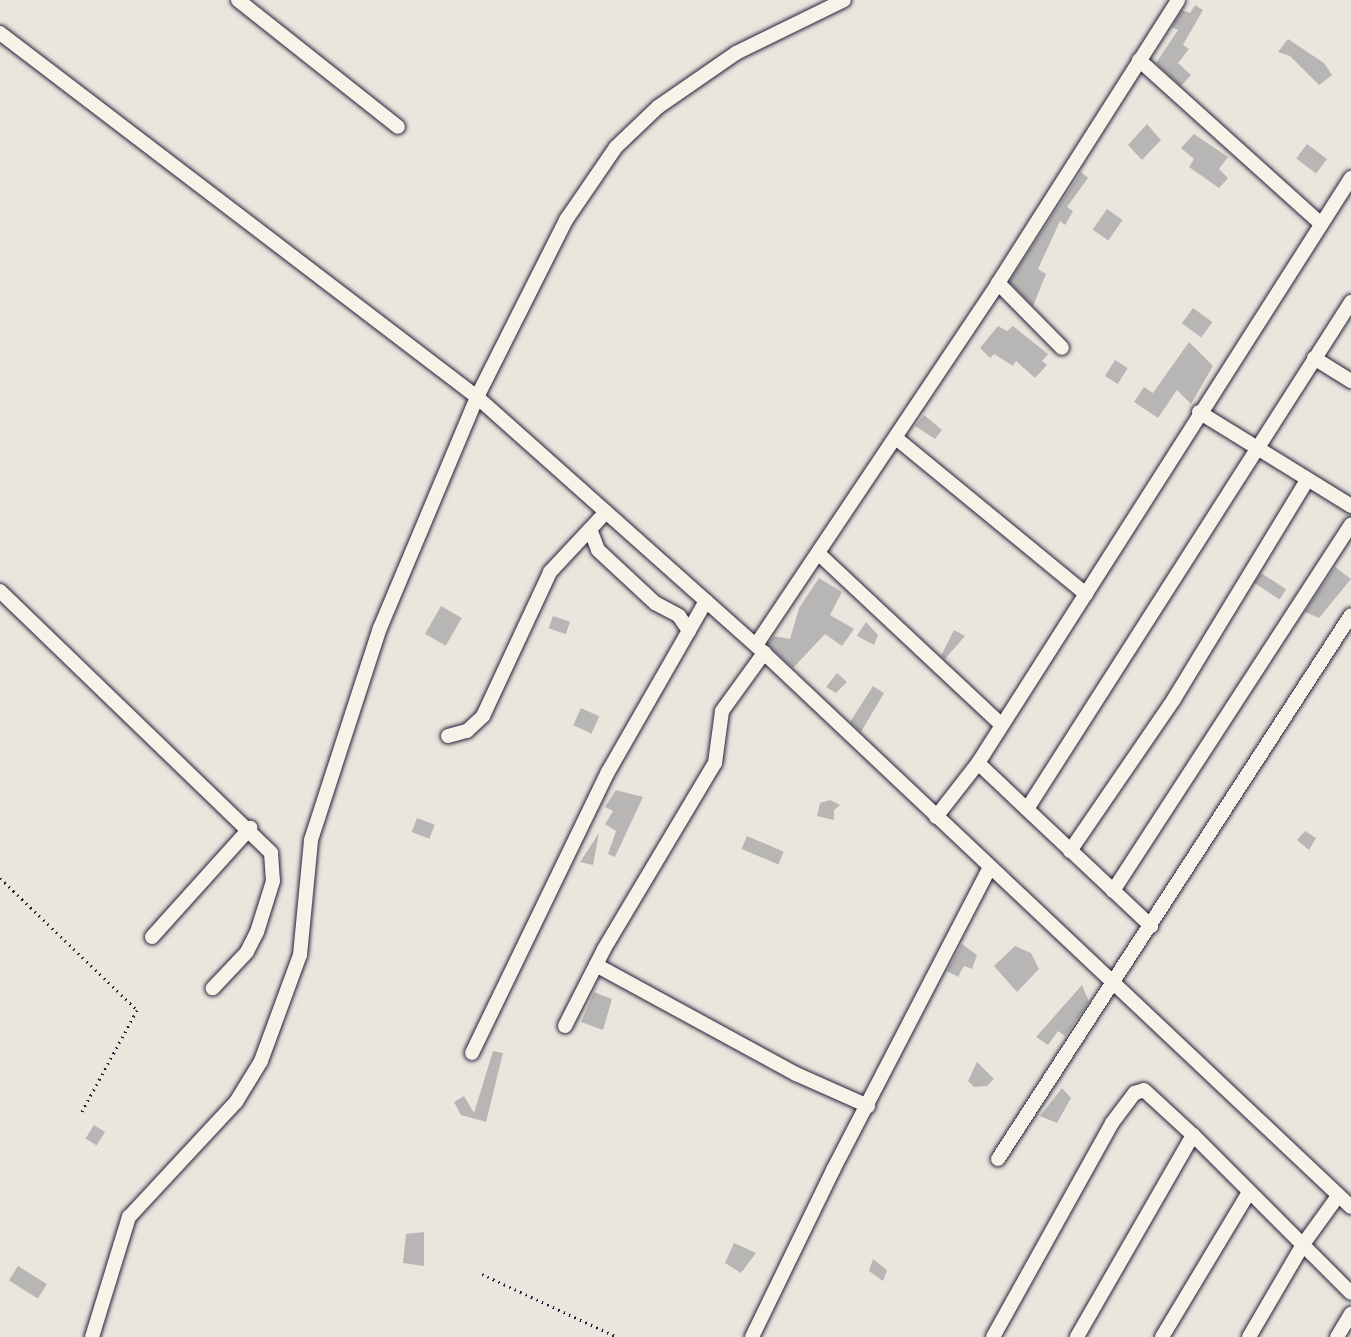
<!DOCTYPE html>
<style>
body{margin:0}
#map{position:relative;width:1351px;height:1337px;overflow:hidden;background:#eae6de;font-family:"Balsamiq Sans",sans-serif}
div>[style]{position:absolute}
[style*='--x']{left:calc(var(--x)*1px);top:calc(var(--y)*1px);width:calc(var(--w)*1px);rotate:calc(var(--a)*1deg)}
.building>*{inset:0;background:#b8b6b5;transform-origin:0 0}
.path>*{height:3px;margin-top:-1.5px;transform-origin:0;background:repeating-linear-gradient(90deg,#22223b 0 1.5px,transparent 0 6px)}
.roads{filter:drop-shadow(0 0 2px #22223b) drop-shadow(0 0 2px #22223b)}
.street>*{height:14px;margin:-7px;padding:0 7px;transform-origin:7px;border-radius:7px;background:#f7f3e8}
span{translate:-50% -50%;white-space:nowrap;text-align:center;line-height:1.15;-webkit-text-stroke:4.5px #f7f3e8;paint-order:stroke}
</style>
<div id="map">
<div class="building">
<div style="clip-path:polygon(1195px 5px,1203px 10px,1183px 45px,1189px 49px,1178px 63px,1191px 75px,1181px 86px,1156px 63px,1178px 30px,1172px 27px,1182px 10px,1190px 13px)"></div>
<div style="clip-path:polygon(1288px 39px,1324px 63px,1332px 75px,1319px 85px,1290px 56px,1278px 52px)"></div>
<div style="clip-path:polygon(1147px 124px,1161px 140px,1142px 160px,1128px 145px)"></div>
<div style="clip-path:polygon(1194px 134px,1228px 157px,1219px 169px,1228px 178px,1219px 188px,1189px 167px,1194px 159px,1181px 148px)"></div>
<div style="left:1307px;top:144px;width:25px;height:18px;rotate:37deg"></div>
<div style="clip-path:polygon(1081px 172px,1088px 178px,1067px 207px,1073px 211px,1065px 225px,1060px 221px,1038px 269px,1046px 274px,1033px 306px,1009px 282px)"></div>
<div style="left:1107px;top:209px;width:19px;height:25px;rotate:35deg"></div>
<div style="left:1193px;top:308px;width:24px;height:19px;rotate:36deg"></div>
<div style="clip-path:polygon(998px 326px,1007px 331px,1013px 326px,1048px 354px,1042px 361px,1047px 365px,1035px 378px,1016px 361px,1013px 366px,994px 354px,990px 358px,980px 348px)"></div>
<div style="clip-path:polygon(1189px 342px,1213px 366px,1191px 404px,1177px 390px,1158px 418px,1134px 402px,1144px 387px,1153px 393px)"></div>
<div style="left:1115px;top:360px;width:15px;height:19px;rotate:32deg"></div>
<div style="clip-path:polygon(924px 415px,942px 430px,935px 439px,915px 426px)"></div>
<div style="clip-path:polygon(1335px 567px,1351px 579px,1319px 618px,1305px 612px)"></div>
<div style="left:1261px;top:573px;width:30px;height:12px;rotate:33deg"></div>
<div style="clip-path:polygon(819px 578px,842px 592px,830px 615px,854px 629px,842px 646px,825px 634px,793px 668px,767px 644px,774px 636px,790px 639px,799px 608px)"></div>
<div style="left:441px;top:606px;width:24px;height:32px;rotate:30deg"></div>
<div style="left:553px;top:616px;width:18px;height:13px;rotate:19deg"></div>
<div style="clip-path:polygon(866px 622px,878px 635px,874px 645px,857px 636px)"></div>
<div style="clip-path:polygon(954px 630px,965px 636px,945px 659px,941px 656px)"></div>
<div style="clip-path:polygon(837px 673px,847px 682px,836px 693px,826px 687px)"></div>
<div style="clip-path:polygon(873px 686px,884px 693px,861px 732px,850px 722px)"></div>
<div style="left:581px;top:708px;width:20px;height:19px;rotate:24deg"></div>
<div style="clip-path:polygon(616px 790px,643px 797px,615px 857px,608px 854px,616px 831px,605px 824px,613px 811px,605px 807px)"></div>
<div style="clip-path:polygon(830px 800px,840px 805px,834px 810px,834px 820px,817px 816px,820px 803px)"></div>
<div style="left:417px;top:818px;width:19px;height:15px;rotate:21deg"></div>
<div style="clip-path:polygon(1305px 831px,1316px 838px,1309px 850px,1297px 840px)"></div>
<div style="clip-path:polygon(599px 833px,593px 865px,580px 862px)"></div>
<div style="left:747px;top:836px;width:40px;height:14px;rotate:23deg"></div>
<div style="clip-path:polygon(962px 944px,977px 955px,972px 969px,964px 966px,958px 977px,947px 971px)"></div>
<div style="clip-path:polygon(1015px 946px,1031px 953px,1039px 969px,1017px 992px,994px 966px)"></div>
<div style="clip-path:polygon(1082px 985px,1089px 1002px,1065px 1036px,1058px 1031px,1048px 1045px,1036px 1037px)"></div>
<div style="clip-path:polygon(594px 992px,612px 999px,603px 1030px,581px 1022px)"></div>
<div style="clip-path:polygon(493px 1051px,503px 1053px,486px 1122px,461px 1115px,454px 1102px,464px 1096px,474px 1113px)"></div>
<div style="clip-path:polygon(977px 1062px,994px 1079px,987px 1086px,974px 1087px,968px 1081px)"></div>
<div style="clip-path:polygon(1062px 1088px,1071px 1098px,1057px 1123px,1040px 1116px)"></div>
<div style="left:94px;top:1125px;width:13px;height:16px;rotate:32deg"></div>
<div style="clip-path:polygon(424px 1232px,424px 1266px,403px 1263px,406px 1234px)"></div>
<div style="clip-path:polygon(734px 1243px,756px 1253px,741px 1273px,725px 1263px)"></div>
<div style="clip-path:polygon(873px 1259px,887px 1270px,883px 1281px,869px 1271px)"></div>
<div style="left:18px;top:1266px;width:34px;height:17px;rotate:32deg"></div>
</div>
<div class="path">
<div style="--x:0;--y:878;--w:190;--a:43.9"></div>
<div style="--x:137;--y:1010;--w:119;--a:118.5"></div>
<div style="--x:482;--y:1274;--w:149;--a:25"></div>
</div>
<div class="roads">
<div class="street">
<div style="--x:238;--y:0;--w:204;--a:38.4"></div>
<div style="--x:0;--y:33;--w:600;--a:37.35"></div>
<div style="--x:477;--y:397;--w:385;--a:41.7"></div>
<div style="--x:764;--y:653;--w:807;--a:43.34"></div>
<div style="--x:1139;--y:60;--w:245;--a:42"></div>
<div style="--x:998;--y:283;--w:91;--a:45.4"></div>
<div style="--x:1314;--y:358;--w:44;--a:31.9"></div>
<div style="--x:1199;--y:412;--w:179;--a:31.7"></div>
<div style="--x:896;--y:438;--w:246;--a:39.4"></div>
<div style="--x:590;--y:529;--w:22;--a:69"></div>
<div style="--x:598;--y:550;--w:78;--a:42.9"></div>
<div style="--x:655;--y:603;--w:27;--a:28"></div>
<div style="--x:679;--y:616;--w:18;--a:56"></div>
<div style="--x:819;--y:554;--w:250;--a:43.1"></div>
<div style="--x:0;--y:591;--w:377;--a:44"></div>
<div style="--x:271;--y:853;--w:28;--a:86"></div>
<div style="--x:273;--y:881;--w:53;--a:107.4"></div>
<div style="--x:257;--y:932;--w:22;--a:117"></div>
<div style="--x:247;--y:952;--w:50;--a:133.4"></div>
<div style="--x:756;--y:645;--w:435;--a:-56.2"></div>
<div style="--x:998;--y:283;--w:335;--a:-57.5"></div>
<div style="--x:448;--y:736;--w:20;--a:-15"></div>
<div style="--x:467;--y:731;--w:22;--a:-43"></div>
<div style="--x:483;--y:716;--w:159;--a:-65"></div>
<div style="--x:550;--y:572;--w:82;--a:-47"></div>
<div style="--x:978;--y:763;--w:238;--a:43.3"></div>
<div style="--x:1027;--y:809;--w:602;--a:-57.42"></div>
<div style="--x:936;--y:817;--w:68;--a:-52.1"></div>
<div style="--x:978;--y:763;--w:694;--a:-57.48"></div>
<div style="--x:1070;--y:851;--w:184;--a:-55.6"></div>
<div style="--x:1174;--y:699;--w:256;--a:-58.7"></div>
<div style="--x:1113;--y:891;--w:437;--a:-57"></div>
<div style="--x:152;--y:937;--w:147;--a:-48"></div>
<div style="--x:596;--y:965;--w:228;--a:28.6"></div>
<div style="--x:796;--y:1074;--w:79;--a:24"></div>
<div style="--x:565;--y:1026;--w:86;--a:-63.1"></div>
<div style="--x:604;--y:949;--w:217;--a:-59.2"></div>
<div style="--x:715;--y:763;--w:52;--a:-82.3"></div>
<div style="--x:722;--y:711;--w:72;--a:-54.1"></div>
<div style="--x:472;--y:1053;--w:312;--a:-64.2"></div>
<div style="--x:608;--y:772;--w:197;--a:-60.2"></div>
<div style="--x:1193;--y:1135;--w:223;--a:45"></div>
<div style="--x:998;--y:1159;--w:648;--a:-57.02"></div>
<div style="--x:92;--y:1337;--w:126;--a:-72.9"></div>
<div style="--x:129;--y:1217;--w:157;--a:-47.1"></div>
<div style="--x:236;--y:1102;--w:48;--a:-58.6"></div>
<div style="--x:261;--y:1061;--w:113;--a:-69.8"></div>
<div style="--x:300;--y:955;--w:116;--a:-84.5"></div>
<div style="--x:311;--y:840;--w:223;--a:-72"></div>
<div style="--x:380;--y:628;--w:251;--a:-67.2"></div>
<div style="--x:477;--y:397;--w:198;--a:-63.3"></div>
<div style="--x:566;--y:220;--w:88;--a:-55.6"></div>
<div style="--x:616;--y:147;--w:58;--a:-43.6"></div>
<div style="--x:658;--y:107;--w:95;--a:-34.7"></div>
<div style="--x:736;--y:53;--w:120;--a:-26.1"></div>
<div style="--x:752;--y:1337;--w:186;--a:-64.1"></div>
<div style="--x:833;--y:1170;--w:341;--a:-62.6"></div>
<div style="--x:993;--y:1337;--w:245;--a:-60.9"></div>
<div style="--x:1112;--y:1123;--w:38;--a:-53"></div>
<div style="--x:1135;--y:1093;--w:9;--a:-18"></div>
<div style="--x:1144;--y:1090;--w:67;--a:42.6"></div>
<div style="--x:1193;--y:1135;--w:233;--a:119.9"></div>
<div style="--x:1162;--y:1337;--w:169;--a:-59"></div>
<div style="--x:1249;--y:1337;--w:109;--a:-59.7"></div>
<div style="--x:1304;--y:1243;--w:58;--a:-54.1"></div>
<div style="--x:1337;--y:1337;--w:27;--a:-59"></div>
</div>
</div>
</div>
